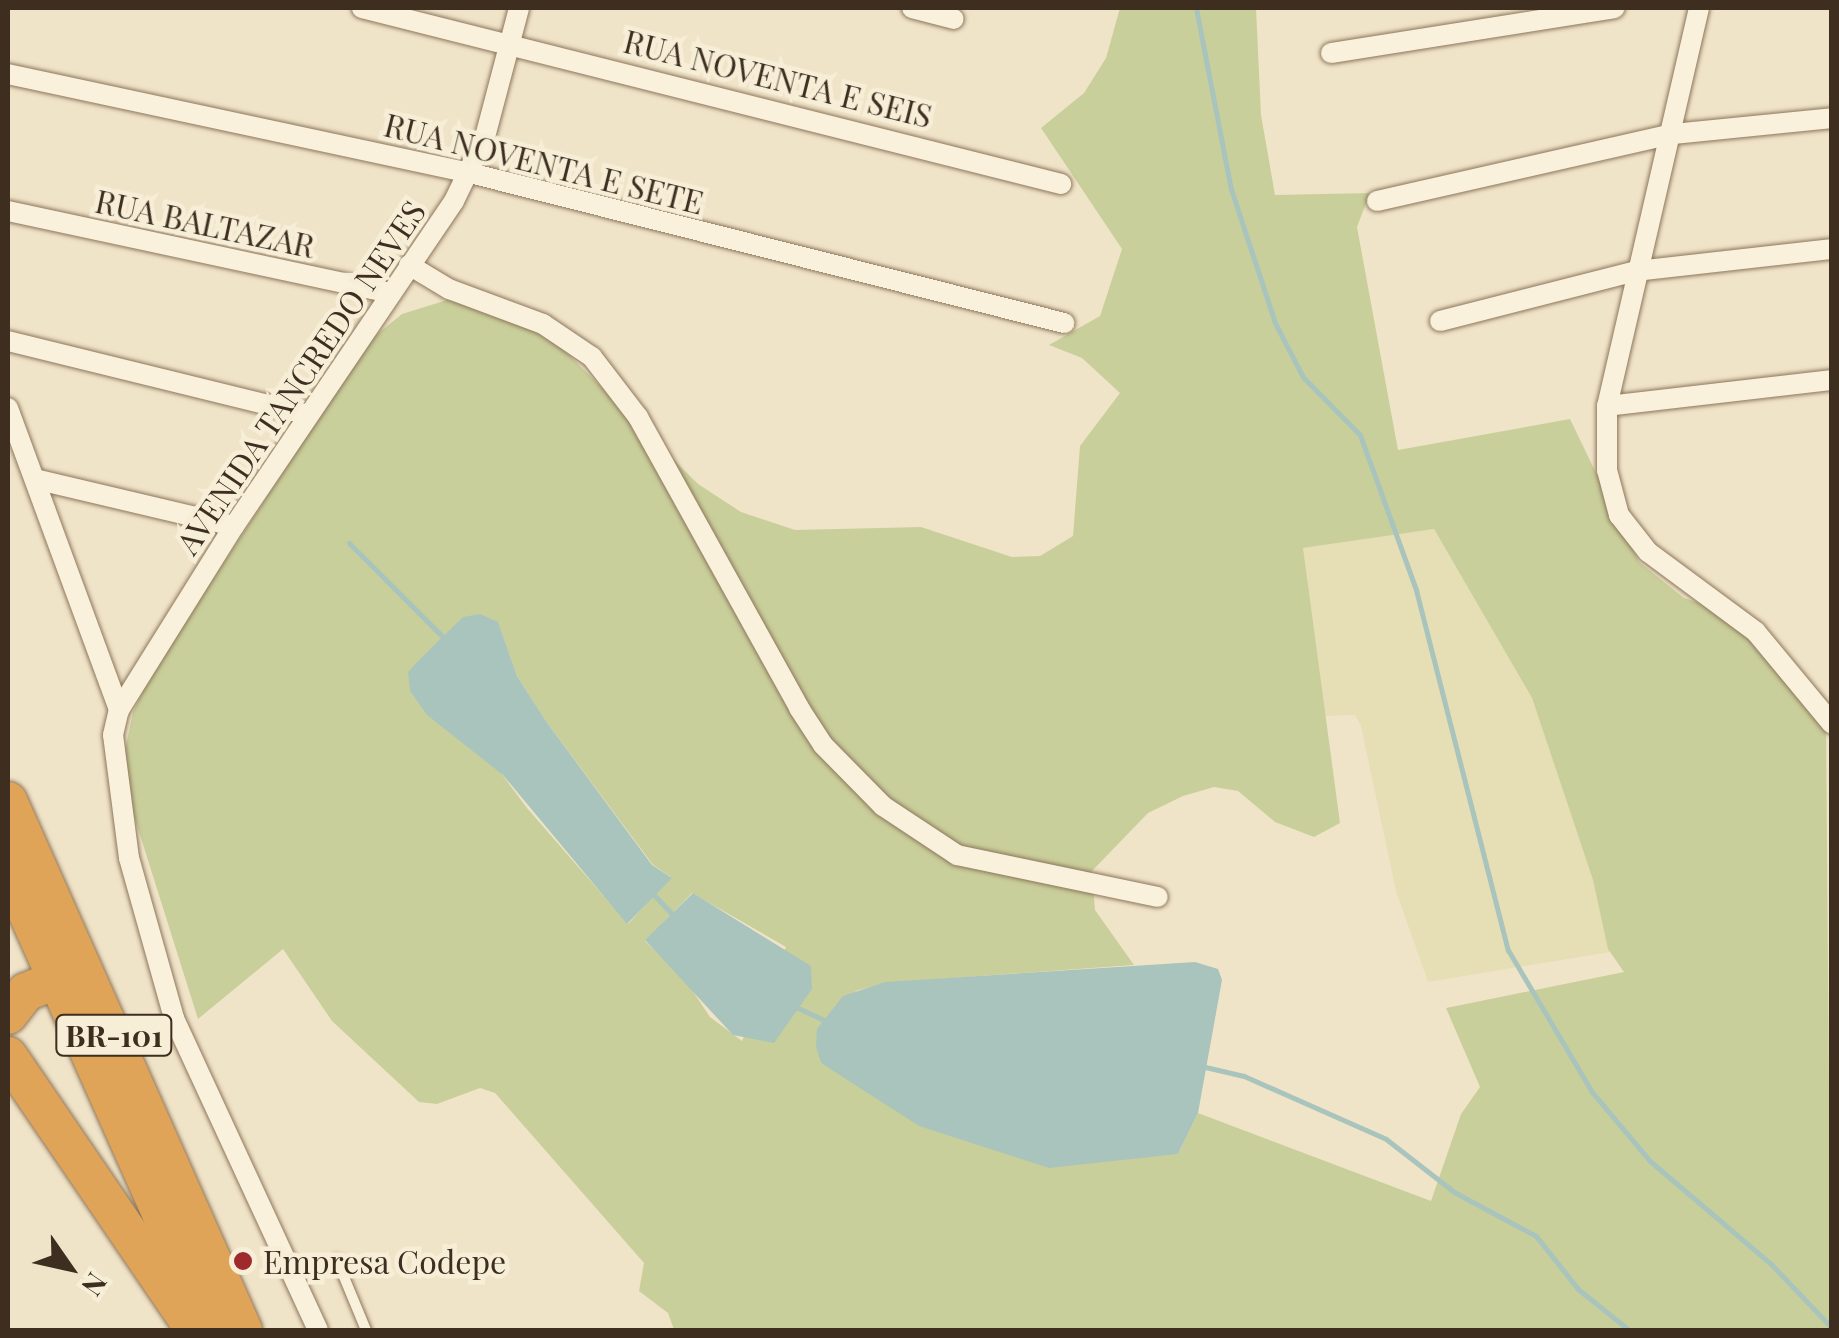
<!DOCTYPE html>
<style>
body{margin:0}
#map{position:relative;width:1839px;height:1338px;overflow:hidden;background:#f0e4c8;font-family:"Playfair Display",serif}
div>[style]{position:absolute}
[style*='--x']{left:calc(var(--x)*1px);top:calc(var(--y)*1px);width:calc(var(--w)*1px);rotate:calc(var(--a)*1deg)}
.farmland>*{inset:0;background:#e6deb5}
.green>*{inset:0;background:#c9cf9b}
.water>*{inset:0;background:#a9c4bc}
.stream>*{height:5px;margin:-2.5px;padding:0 2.5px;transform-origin:2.5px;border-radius:2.5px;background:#a9c4bc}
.roads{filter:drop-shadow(0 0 2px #8d765c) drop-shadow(0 0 2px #8d765c)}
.service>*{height:10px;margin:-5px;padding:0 5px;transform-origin:5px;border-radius:5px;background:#faf1dc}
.minor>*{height:20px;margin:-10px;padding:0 10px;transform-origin:10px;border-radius:10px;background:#faf1dc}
.motorway>*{height:38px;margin:-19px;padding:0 19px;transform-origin:19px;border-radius:19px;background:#e0a458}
.dots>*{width:28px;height:28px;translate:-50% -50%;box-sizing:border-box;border:5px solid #f7eed8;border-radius:50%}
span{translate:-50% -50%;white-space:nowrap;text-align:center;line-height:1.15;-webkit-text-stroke:9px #f7eed8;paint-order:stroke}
.shield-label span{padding:2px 8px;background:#f7eed8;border:2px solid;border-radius:8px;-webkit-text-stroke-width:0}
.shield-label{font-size:30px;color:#3d2e20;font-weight:700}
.street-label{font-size:32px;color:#3d2e20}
.poi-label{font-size:32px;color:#3d2e20}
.left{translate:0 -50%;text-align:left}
.frame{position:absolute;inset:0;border:10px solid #3d2e20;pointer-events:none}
.north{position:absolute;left:20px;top:1218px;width:100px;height:100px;-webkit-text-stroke:8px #f7eed8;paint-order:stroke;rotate:124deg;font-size:28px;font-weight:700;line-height:40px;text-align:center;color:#3d2e20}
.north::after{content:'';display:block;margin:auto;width:35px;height:45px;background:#3d2e20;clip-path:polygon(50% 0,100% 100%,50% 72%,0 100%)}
</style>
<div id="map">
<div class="farmland">
<div style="clip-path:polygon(1434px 529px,1532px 698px,1593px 880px,1610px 952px,1428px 982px,1396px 891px,1361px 726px,1355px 715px,1323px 716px,1301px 563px,1303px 548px)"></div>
</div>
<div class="green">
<div style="clip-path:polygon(evenodd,1120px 8px,1256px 8px,1261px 115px,1275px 195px,1370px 193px,1357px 227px,1398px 450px,1570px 419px,1639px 562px,1684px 598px,1730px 613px,1826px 721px,1831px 1330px,674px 1330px,668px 1313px,639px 1291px,644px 1263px,495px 1093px,480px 1088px,437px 1104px,419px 1102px,332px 1021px,283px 949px,198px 1019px,129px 800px,122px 765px,133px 712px,152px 672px,370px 340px,402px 314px,447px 300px,510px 317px,563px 349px,698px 484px,741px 512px,795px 530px,921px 527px,1012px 557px,1040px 556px,1073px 536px,1080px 446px,1120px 393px,1082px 358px,1049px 345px,1100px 316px,1122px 249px,1041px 128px,1084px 93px,1106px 58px,1120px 8px,1434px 529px,1532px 698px,1593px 880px,1608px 949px,1624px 972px,1446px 1008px,1480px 1087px,1461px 1114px,1431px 1201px,1198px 1113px,1178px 1154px,858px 1084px,821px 1063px,817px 1029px,856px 991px,884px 983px,1134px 965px,1095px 910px,1092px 871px,1148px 813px,1183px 796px,1214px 787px,1238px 791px,1275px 822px,1314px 837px,1340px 823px,1303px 548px,1434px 529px,1120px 8px,498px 623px,517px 676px,548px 724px,653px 865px,671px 877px,628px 924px,527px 808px,418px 661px,498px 623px,1120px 8px,692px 893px,786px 947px,742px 1041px,710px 1017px,686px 981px,645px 941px,692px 893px)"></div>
</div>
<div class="water">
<div style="clip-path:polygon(480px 614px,498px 622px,517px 676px,548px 724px,652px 865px,672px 878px,627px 924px,503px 775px,427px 715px,410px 691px,408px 672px,418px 661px,463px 617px)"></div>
<div style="clip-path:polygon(693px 893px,811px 966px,812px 989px,774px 1043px,733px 1035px,645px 940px)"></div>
<div style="clip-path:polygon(1195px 962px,1218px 969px,1222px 980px,1198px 1113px,1178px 1154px,1049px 1168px,919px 1126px,821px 1063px,816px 1047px,817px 1029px,843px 996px,885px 982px)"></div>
</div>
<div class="stream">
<div style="--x:1196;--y:8;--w:184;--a:79.1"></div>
<div style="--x:1231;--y:189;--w:141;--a:71.8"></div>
<div style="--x:1275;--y:323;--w:61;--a:62.6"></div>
<div style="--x:1303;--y:377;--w:81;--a:45.5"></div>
<div style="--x:1360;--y:435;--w:165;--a:70.1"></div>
<div style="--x:1416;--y:590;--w:372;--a:75.7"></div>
<div style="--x:1508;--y:950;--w:165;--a:59.4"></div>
<div style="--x:1592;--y:1092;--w:90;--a:50"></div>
<div style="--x:1650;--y:1161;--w:159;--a:40.4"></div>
<div style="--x:1771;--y:1264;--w:88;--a:46.4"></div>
<div style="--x:349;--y:543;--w:137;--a:45"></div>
<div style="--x:651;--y:892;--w:35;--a:46"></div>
<div style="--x:796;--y:1007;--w:33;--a:25"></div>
<div style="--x:1201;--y:1066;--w:44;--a:13.1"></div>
<div style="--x:1244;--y:1076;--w:155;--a:23.9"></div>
<div style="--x:1386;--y:1139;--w:86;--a:37.9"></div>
<div style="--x:1454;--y:1192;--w:93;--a:28.2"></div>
<div style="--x:1536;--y:1236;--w:68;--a:51.6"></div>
<div style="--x:1578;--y:1289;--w:65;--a:38.8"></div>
</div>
<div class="roads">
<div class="service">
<div style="--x:337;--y:1260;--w:76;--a:67.5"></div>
</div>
<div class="minor">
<div style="--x:362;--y:8;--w:721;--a:14.13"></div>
<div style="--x:912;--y:8;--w:43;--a:14.7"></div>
<div style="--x:1699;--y:8;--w:408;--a:103"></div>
<div style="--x:1607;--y:406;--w:64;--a:90"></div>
<div style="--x:1607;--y:470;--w:47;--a:75.1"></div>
<div style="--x:1619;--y:515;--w:47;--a:51.9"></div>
<div style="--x:1648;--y:552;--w:134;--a:36.5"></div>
<div style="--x:1756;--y:632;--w:119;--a:50.4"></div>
<div style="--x:1331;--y:53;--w:287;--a:-9"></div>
<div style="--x:8;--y:74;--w:472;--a:12.1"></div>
<div style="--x:470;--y:173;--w:613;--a:14.17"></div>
<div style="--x:1377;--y:201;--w:303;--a:-12.8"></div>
<div style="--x:1673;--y:134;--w:160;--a:-5.7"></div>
<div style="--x:8;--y:211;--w:391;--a:12.1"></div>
<div style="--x:409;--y:265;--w:47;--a:31"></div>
<div style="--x:449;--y:289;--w:100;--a:20.4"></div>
<div style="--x:543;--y:324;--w:59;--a:34"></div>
<div style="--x:592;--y:357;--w:76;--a:52.5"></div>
<div style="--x:638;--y:417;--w:333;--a:61"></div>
<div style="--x:799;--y:708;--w:44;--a:57"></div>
<div style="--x:823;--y:745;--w:86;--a:45.5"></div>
<div style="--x:883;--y:806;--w:89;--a:33.5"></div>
<div style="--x:957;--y:855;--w:205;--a:11.8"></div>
<div style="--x:1440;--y:321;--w:202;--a:-14.3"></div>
<div style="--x:1636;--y:271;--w:197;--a:-6.4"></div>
<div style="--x:8;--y:341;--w:307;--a:13.8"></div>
<div style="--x:1607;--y:406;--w:226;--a:-6.6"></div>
<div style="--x:8;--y:408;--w:322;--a:69.8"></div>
<div style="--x:39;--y:480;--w:200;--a:13.3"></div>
<div style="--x:318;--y:1330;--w:344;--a:-114.8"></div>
<div style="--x:174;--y:1018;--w:166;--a:-105.7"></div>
<div style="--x:129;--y:858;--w:124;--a:-97.4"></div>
<div style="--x:113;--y:735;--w:26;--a:-77"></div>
<div style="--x:119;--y:710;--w:217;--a:-58"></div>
<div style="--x:234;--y:526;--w:392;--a:-55.9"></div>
<div style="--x:454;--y:201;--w:71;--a:-64.2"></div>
<div style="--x:485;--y:137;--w:133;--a:-75.2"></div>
</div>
<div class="motorway">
<div style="--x:8;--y:801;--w:579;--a:66.05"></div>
<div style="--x:8;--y:869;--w:505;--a:66.03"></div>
<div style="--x:8;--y:1015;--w:29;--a:-52"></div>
<div style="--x:26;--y:992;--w:29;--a:-22"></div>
<div style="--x:53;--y:981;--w:21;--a:11"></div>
<div style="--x:8;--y:1056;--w:332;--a:55.7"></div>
</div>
</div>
<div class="dots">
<div style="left:243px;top:1261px;background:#9e2a2b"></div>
</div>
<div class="shield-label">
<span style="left:114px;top:1035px">BR-101</span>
</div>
<div class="street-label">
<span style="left:778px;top:78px;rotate:14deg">RUA NOVENTA E SEIS</span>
<span style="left:544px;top:163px;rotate:14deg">RUA NOVENTA E SETE</span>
<span style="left:205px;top:223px;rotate:12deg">RUA BALTAZAR</span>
<span style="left:300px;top:377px;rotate:-56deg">AVENIDA TANCREDO NEVES</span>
</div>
<div class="poi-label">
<span class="left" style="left:263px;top:1261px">Empresa Codepe</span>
</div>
<div class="frame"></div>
<div class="north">N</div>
</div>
